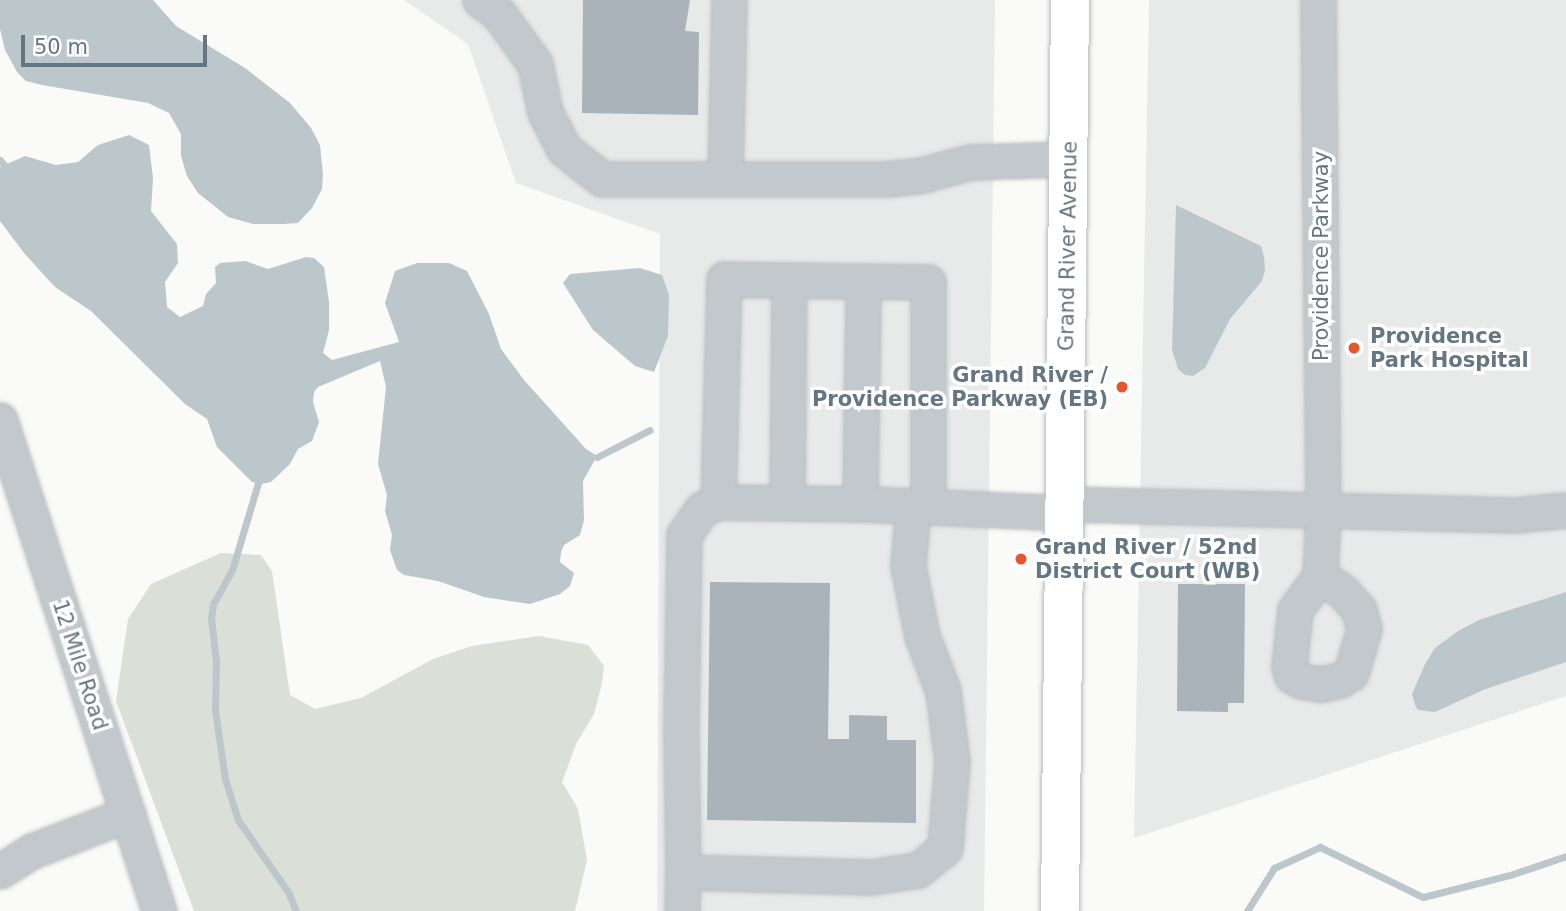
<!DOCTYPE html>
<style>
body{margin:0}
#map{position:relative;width:1566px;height:911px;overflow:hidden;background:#fafaf8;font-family:"DejaVu Sans",sans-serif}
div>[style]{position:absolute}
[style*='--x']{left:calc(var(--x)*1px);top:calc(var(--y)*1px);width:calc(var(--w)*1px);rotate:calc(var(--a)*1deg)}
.built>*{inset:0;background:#e8e9e9}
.green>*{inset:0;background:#dadfd7}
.water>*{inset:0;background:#bbc7cb}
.stream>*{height:7px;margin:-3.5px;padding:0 3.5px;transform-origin:3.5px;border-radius:3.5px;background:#bbc7cb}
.building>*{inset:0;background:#aab3b9}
.roads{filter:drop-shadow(0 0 2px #b5babe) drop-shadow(0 0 2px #b5babe)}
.minor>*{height:33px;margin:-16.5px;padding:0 16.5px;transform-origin:16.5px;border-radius:16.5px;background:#c3c8cc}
.major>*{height:38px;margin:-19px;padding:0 19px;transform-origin:19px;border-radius:19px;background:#fff}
.dots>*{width:19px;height:19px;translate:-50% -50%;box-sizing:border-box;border:4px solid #fff;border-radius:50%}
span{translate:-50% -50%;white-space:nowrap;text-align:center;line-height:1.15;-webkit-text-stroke:7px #fff;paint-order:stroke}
.street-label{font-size:21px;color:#657683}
.poi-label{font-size:21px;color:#657683;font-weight:700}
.left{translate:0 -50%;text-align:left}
.right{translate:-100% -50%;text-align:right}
.scale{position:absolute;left:21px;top:35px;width:186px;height:32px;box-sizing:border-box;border:4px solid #657683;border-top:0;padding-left:9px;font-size:21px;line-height:24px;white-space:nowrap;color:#657683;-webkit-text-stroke:5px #fff;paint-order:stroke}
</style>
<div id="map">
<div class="built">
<div style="clip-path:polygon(404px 0,995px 0,984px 911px,657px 911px,660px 234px,516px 183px,468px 44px)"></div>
<div style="clip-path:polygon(1149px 0,1566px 0,1566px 696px,1134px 838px)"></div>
</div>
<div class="green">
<div style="clip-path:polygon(221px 553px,261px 555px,272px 571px,290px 695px,315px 709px,361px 698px,433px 659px,472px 646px,539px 636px,588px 645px,604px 666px,602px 683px,594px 714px,576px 744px,562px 782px,578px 809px,587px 860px,575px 911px,194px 911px,116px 701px,128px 619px,151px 584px)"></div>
</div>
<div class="water">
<div style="clip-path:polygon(0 0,153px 0,176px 26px,245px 68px,290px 103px,311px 128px,320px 145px,323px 174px,322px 189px,312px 208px,298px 223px,284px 224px,253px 224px,228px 217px,198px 193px,187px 176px,181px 156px,181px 134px,169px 113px,148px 103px,42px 85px,26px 81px,17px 72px,5px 50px,0 29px)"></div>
<div style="clip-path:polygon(129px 135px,149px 145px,153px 178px,151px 211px,177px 244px,178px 263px,165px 282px,167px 307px,180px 317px,203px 306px,206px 294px,216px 283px,215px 267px,220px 263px,245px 261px,268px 269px,306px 257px,314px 258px,324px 267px,329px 302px,329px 330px,323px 353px,332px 360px,399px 342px,385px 303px,395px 271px,417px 263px,449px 263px,467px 271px,489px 314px,501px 349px,524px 380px,586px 449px,597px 456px,583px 481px,584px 520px,580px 535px,564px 545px,561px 552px,560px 562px,574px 573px,570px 586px,560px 594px,530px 604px,484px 597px,438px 581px,404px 575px,397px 570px,390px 550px,392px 535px,385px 511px,387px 495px,378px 464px,386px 387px,380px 361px,318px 387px,314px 392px,313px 402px,319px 422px,312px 441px,298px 449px,290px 464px,271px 482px,261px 484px,252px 482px,217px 447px,207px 419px,185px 404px,91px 311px,55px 287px,24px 253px,0 221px,0 167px,25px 156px,56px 165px,78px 162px,98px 145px)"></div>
<div style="clip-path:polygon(1176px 205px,1261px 246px,1264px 257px,1265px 270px,1262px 281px,1230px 319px,1205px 368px,1193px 376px,1185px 375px,1178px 369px,1172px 350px)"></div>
<div style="clip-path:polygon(640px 268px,662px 275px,669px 295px,668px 336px,654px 372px,635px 366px,593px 330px,563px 283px,570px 274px)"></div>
<div style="clip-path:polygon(1566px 592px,1566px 662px,1483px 690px,1435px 712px,1418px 710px,1415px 705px,1412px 694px,1425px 664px,1435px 648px,1458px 631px,1479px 620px)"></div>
</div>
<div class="stream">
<div style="--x:0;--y:160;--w:16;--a:50"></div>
<div style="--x:597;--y:457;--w:59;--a:-27"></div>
<div style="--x:258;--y:483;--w:91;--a:106.6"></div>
<div style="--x:232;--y:570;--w:39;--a:119"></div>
<div style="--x:213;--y:604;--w:14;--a:98"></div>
<div style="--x:211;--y:618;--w:43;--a:83.4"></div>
<div style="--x:216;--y:661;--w:49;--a:91.2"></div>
<div style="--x:215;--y:710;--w:70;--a:81.8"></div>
<div style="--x:225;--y:779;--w:43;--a:72.4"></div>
<div style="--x:238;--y:820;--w:88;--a:55.2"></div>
<div style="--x:288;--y:892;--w:21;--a:67"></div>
<div style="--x:1247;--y:911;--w:51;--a:-57.9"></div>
<div style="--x:1274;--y:868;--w:51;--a:-24.5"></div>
<div style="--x:1320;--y:847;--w:114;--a:25.9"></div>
<div style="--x:1423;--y:897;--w:90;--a:-14.2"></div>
<div style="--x:1510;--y:875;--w:59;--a:-18.7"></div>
</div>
<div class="building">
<div style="clip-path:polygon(583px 0,690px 0,685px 31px,699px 32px,698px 115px,582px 113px)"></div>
<div style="clip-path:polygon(710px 582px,830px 583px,828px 739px,849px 739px,849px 715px,887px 716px,887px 740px,916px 740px,916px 823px,707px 820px)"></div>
<div style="clip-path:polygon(1178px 584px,1245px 584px,1244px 703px,1228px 703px,1228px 712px,1177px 711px)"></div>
</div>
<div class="roads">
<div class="minor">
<div style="--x:480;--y:0;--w:22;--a:36"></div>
<div style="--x:498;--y:13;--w:63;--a:54"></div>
<div style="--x:535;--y:64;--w:49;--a:78.2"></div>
<div style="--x:545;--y:112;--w:42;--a:62.8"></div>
<div style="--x:564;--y:149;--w:48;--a:38.3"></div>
<div style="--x:602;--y:179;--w:284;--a:0"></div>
<div style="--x:886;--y:179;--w:36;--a:-6"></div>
<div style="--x:922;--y:175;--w:50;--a:-15.2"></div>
<div style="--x:970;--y:162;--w:99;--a:-1.7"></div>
<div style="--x:1318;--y:0;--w:512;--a:89.44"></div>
<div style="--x:1323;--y:512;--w:64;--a:92.7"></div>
<div style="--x:1320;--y:576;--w:42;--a:126.3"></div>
<div style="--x:1295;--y:610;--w:57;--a:96"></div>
<div style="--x:1289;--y:667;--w:9;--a:72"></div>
<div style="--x:1292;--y:676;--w:10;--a:29"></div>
<div style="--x:1301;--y:681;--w:20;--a:9"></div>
<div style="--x:1321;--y:684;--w:19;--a:-12"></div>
<div style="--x:1340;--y:680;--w:13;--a:-32"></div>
<div style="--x:1351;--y:673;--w:46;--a:-73.5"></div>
<div style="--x:1364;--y:629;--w:20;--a:-105"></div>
<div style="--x:1359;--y:610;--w:24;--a:-132"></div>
<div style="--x:1343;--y:592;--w:28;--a:-145"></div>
<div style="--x:725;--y:179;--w:179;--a:-88.7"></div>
<div style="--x:0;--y:420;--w:516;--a:72.06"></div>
<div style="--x:718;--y:502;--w:17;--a:156"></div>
<div style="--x:702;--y:509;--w:32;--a:125"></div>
<div style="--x:684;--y:535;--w:200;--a:90.9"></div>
<div style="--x:681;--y:735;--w:137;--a:89.2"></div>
<div style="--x:683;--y:872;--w:188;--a:1.5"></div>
<div style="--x:871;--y:877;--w:48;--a:-8.5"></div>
<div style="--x:918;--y:870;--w:35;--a:-39"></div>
<div style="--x:945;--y:848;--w:87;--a:-85.4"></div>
<div style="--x:952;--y:761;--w:71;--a:-97.3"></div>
<div style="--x:943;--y:691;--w:59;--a:-110.9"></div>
<div style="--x:922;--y:636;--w:71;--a:-101.3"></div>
<div style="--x:908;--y:566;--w:60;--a:-85.2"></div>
<div style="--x:787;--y:503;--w:223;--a:-89.5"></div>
<div style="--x:860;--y:504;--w:223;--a:-89.2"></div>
<div style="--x:1066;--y:504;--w:449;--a:1.4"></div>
<div style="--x:1515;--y:515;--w:51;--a:-5.6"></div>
<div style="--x:928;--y:507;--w:225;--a:-90"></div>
<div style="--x:928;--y:282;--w:204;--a:-179.2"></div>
<div style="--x:724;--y:279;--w:223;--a:91.5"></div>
<div style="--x:718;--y:502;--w:142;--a:0.8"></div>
<div style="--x:860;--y:504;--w:53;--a:2.2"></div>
<div style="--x:913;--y:506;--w:153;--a:2.6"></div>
<div style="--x:0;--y:871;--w:38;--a:-32"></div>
<div style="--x:32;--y:851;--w:103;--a:-21.1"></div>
<div style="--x:682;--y:911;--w:39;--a:-89"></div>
</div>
<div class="major">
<div style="--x:1060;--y:911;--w:911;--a:-89.37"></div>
</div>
</div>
<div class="dots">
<div style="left:1354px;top:348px;background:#e4572e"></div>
<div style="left:1122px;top:387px;background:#e4572e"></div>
<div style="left:1021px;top:559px;background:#e4572e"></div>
</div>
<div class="street-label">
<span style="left:1068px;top:246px;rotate:-89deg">Grand River Avenue</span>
<span style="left:1321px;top:256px;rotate:-90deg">Providence Parkway</span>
<span style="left:80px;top:665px;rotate:72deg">12 Mile Road</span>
</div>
<div class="poi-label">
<span class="left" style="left:1370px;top:348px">Providence<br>Park Hospital</span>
<span class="right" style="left:1108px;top:387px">Grand River /<br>Providence Parkway (EB)</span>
<span class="left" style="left:1035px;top:559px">Grand River / 52nd<br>District Court (WB)</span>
</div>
<div class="scale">50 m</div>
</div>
